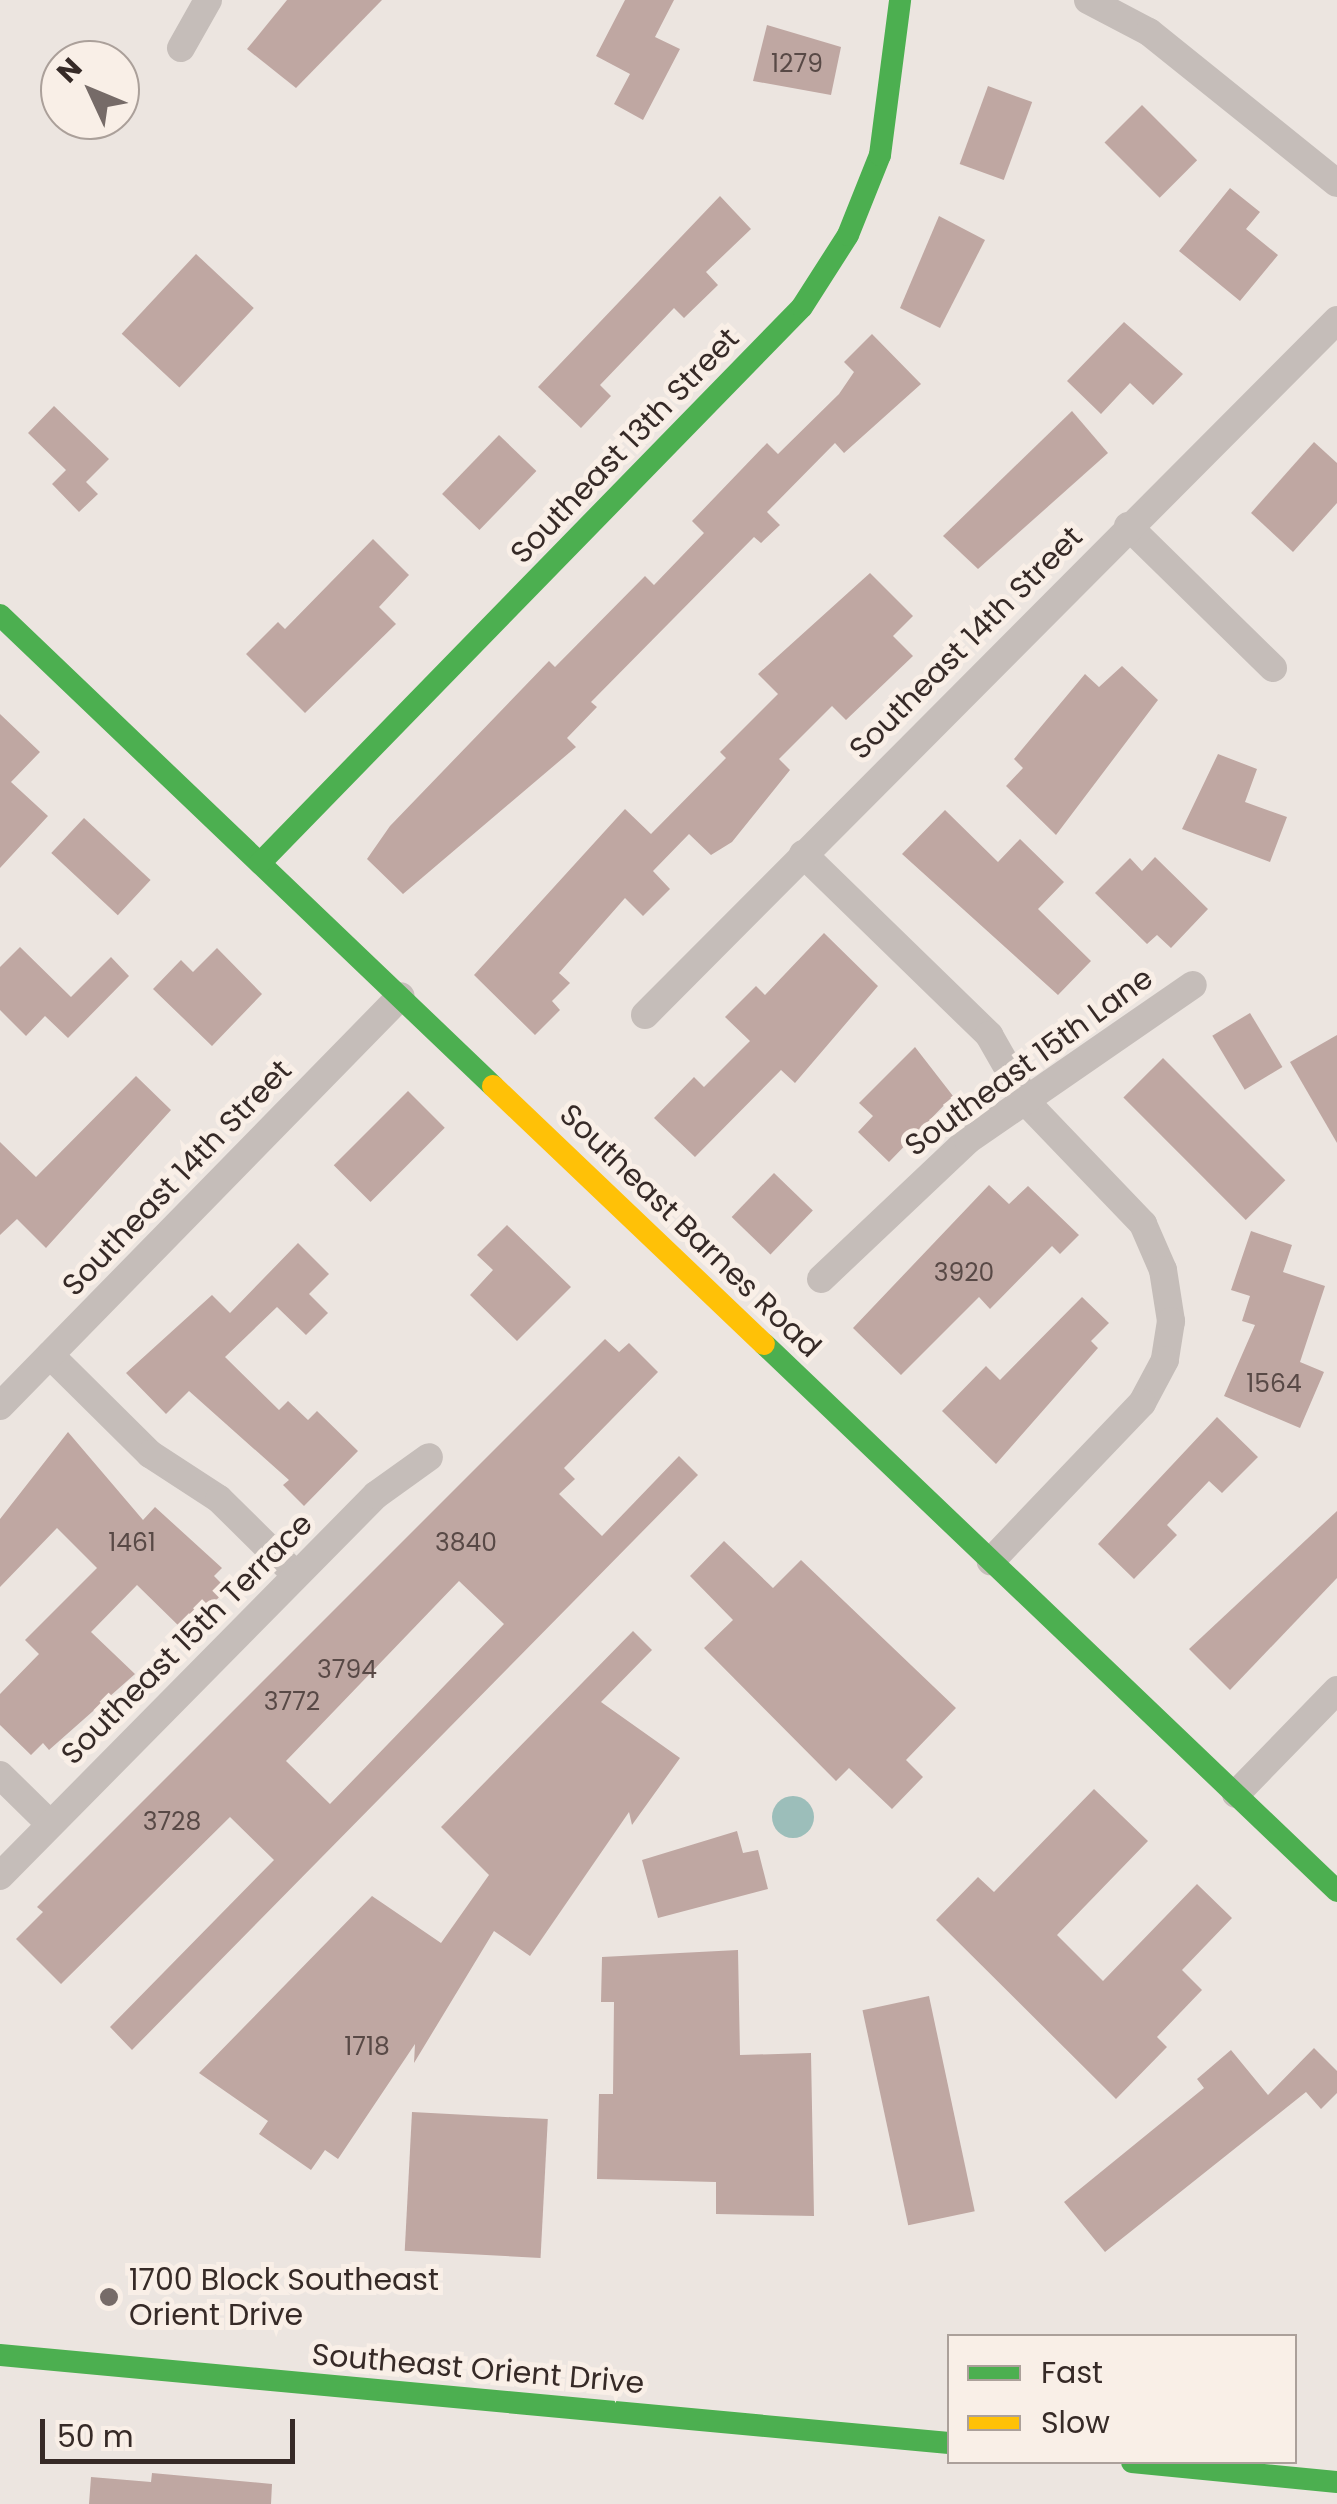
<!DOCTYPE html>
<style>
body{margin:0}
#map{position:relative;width:1337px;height:2504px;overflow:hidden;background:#ece5e0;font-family:Poppins,sans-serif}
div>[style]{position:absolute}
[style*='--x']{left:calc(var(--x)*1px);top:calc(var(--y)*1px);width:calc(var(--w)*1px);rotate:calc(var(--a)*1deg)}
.water>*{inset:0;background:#9cbeba}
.round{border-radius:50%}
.building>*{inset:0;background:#bfa7a2;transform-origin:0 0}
.street>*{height:28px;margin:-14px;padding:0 14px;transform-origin:14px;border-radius:14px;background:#c5bdb9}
.fast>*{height:22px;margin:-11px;padding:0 11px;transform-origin:11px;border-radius:11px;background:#4caf50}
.slow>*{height:22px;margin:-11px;padding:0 11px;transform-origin:11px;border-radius:11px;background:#ffc107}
.dots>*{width:28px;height:28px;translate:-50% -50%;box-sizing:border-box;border:5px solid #f9efe7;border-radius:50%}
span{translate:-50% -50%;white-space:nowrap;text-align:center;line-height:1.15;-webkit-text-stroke:10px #f9efe7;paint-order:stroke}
.number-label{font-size:25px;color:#584946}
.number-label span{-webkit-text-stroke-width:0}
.street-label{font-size:30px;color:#362a27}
.poi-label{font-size:30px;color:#362a27}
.left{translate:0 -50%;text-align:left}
.legend{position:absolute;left:947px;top:2334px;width:350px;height:130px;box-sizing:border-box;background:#f9efe7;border:2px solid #aba09a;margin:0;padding:12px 18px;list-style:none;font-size:30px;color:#362a27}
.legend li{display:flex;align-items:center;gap:20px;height:50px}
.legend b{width:50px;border:2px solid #aba09a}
.north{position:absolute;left:40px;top:40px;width:100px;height:100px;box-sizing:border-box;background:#f9efe7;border:2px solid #aba09a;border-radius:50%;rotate:314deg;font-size:28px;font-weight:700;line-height:40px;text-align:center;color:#362a27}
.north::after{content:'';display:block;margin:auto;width:35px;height:45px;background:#766b68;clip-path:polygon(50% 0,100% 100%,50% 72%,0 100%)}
.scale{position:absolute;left:40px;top:2419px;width:255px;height:45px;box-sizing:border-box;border:5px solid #362a27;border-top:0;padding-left:12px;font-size:30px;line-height:35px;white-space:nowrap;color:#362a27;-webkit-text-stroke:8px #f9efe7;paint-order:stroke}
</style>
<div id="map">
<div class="water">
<div class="round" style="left:772px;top:1796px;width:42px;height:42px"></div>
</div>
<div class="building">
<div style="clip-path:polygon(287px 0,382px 0,296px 88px,247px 49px)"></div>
<div style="clip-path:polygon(625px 0,674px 0,655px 37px,680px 49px,643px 120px,614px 104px,630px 74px,596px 56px)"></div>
<div style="clip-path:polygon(767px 25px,841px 47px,831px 95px,753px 81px)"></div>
<div style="left:988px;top:86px;width:47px;height:83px;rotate:20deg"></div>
<div style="left:1142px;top:105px;width:78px;height:53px;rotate:45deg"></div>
<div style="clip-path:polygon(1230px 188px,1260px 212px,1246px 229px,1278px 255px,1240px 301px,1179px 251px)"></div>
<div style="clip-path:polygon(720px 196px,751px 229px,706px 272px,718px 285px,684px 318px,674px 308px,600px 385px,611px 396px,581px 428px,538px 387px)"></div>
<div style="clip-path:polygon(939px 216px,985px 240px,940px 328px,900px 308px)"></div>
<div style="left:196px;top:254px;width:79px;height:109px;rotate:43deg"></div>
<div style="clip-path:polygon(1124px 322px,1183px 374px,1153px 405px,1130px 383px,1101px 414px,1067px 381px)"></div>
<div style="clip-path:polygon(872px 334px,921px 384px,844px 453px,835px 443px,767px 512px,780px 525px,761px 543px,754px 537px,591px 702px,597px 707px,567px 738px,576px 747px,403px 894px,367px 859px,390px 826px,549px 661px,555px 667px,645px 576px,654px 585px,704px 533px,692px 521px,767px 443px,778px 454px,839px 394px,854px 372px,844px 362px)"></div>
<div style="clip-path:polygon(54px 406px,109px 459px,86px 482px,98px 494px,79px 512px,52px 484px,66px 470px,28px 433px)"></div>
<div style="clip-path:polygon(1072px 411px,1108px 453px,978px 569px,943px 536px)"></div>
<div style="left:499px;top:435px;width:52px;height:82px;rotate:44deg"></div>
<div style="clip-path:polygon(1314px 442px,1337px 463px,1337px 503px,1293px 552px,1251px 513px)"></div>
<div style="clip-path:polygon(373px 539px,409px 575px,379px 607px,396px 624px,305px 713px,246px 654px,278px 622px,285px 629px)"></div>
<div style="clip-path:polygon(870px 573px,913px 616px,893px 636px,913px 656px,846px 720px,832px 706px,779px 759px,790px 770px,732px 842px,711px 855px,689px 834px,653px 871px,670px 889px,643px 916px,625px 898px,559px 973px,570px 983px,552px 1001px,560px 1010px,535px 1035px,474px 975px,625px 809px,651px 834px,726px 758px,720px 752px,778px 694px,758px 674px)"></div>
<div style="clip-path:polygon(1122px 666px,1158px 700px,1056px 835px,1006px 786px,1023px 768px,1014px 759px,1085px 674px,1099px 687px)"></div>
<div style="clip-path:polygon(0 714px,40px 752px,11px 782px,48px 816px,0 868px)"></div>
<div style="clip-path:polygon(1218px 754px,1257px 769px,1245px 802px,1287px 817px,1270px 862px,1182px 829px)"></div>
<div style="clip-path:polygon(945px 810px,998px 862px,1020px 839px,1064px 882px,1038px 909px,1091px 961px,1058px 995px,902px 854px)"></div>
<div style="left:84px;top:818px;width:91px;height:48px;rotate:43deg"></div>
<div style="clip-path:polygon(1155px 857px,1208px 909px,1171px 948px,1157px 935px,1147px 944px,1095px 893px,1130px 858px,1142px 871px)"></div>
<div style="clip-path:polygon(824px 933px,878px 986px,795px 1083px,781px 1070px,695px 1157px,654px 1118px,694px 1077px,704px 1087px,750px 1041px,725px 1017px,756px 986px,765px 995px)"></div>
<div style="clip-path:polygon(20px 947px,71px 997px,111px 957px,129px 976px,68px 1038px,45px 1016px,26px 1036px,0 1010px,0 967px)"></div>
<div style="clip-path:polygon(217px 948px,262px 994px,212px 1046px,153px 989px,181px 960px,193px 972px)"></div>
<div style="left:1250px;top:1013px;width:63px;height:44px;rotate:59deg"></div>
<div style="clip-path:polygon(1337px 1035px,1337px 1143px,1290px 1062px)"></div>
<div style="clip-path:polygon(915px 1047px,953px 1096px,889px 1162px,858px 1132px,873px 1116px,859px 1103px)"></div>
<div style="left:1163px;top:1058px;width:173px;height:56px;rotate:45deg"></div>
<div style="clip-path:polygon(136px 1076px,171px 1110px,46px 1248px,17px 1219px,0 1235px,0 1142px,36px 1177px)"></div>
<div style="left:408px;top:1091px;width:52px;height:105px;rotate:45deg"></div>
<div style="left:774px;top:1173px;width:54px;height:61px;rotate:44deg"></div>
<div style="clip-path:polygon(989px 1185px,1009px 1204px,1028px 1186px,1079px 1235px,1060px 1254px,1052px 1246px,990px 1309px,979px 1297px,901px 1375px,853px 1328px)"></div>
<div style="clip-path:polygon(507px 1225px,571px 1287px,517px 1341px,470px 1295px,493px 1270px,477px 1255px)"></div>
<div style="clip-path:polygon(1251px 1231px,1292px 1245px,1283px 1272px,1325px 1286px,1300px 1362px,1324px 1372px,1300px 1428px,1224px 1396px,1255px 1325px,1242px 1321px,1250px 1296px,1231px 1290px)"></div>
<div style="clip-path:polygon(298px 1243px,329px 1274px,309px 1294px,328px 1313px,306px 1335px,277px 1307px,225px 1357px,279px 1410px,288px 1401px,308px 1420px,317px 1411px,358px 1451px,304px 1506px,283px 1485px,289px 1480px,189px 1391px,166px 1414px,126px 1373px,212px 1295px,230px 1313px)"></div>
<div style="clip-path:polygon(1082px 1297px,1109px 1323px,1091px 1341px,1098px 1348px,996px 1464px,942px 1411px,986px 1366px,1000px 1380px)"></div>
<div style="clip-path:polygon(evenodd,605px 1339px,619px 1352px,629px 1343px,658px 1372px,564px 1468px,575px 1479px,559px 1494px,602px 1536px,679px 1456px,698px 1475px,132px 2050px,110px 2027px,274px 1860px,230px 1817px,61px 1984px,16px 1939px,43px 1912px,37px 1907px,605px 1339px,459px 1581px,504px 1624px,330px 1804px,286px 1761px,459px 1581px)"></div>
<div style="clip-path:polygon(1217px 1417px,1258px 1457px,1222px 1493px,1209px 1481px,1167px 1525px,1177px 1535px,1134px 1579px,1098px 1544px)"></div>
<div style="clip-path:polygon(68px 1432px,143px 1520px,155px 1507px,222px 1568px,214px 1576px,227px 1589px,185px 1632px,137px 1585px,91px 1632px,135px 1674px,49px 1750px,43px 1743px,31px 1755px,0 1725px,0 1694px,39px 1654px,25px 1640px,97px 1568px,57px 1528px,0 1587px,0 1519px)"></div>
<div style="clip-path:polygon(1337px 1511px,1337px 1578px,1230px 1690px,1189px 1649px)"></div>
<div style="clip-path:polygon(724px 1541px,773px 1588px,801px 1560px,956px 1708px,906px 1760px,923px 1777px,892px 1809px,849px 1768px,836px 1781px,704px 1648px,733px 1620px,690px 1576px)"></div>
<div style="clip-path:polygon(633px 1631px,652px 1650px,601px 1702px,680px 1758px,632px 1825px,629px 1812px,530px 1956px,494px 1931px,414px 2063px,415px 2044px,338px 2159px,325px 2150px,311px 2170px,259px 2134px,268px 2121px,199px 2073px,372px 1896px,441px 1943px,489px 1875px,441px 1827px)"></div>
<div style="clip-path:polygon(1094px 1789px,1148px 1841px,1057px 1935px,1103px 1981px,1197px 1884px,1232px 1918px,1182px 1970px,1202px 1990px,1157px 2037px,1167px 2047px,1116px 2099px,936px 1920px,978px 1877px,994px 1892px)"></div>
<div style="clip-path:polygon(737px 1831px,743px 1853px,758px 1850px,768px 1889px,658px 1918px,642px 1860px)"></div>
<div style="clip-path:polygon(738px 1950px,740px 2055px,811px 2053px,814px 2216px,716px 2214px,716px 2182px,597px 2179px,599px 2094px,613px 2094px,614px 2002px,601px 2002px,602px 1957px)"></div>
<div style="left:929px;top:1996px;width:220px;height:68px;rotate:78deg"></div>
<div style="clip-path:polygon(1314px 2048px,1337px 2071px,1337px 2093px,1321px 2109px,1306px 2092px,1105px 2252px,1064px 2202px,1204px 2088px,1197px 2079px,1231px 2050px,1268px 2095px)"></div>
<div style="left:412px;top:2112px;width:136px;height:139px;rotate:3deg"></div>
<div style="clip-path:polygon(152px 2473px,272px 2484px,271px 2504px,89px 2504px,91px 2477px,151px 2482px)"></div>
</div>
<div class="street">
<div style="--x:1088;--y:0;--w:69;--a:27.7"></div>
<div style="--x:1149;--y:32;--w:241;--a:38.8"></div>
<div style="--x:181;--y:48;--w:55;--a:-60.6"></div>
<div style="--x:1128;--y:526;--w:203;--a:44.4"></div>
<div style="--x:803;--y:854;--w:260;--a:44.2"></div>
<div style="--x:989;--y:1035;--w:81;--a:60.3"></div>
<div style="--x:1029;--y:1105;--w:165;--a:46.2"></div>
<div style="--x:1143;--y:1224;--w:50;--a:66.5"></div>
<div style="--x:1163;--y:1270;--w:52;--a:81.1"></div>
<div style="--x:1171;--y:1321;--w:39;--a:99"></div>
<div style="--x:1165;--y:1360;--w:49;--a:118.1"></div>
<div style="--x:1142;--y:1403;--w:219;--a:133.7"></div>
<div style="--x:645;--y:1015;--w:981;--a:-45.12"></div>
<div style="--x:821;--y:1279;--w:202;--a:-43.4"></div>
<div style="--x:968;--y:1140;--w:273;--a:-34.6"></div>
<div style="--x:50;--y:1355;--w:141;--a:44.7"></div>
<div style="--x:150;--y:1454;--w:82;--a:33.1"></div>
<div style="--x:219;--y:1499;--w:108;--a:44.6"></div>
<div style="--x:0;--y:1406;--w:573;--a:-45.64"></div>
<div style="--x:0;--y:1775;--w:70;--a:44.4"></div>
<div style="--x:1236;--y:1794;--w:145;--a:-45.8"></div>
<div style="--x:0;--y:1876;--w:535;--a:-45.38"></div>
<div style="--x:376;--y:1495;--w:65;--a:-35.6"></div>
</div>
<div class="fast">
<div style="--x:0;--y:615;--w:682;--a:43.69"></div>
<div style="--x:260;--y:863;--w:776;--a:-45.73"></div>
<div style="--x:802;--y:307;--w:85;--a:-57.4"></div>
<div style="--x:848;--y:235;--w:86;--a:-68.2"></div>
<div style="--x:880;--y:155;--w:156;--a:-82.6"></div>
<div style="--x:764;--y:1344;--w:792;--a:43.67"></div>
<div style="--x:0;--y:2355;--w:953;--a:5.3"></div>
<div style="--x:1132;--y:2462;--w:206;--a:5.6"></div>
</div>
<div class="slow">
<div style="--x:493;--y:1086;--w:374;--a:43.6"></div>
</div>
<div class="dots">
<div style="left:109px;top:2297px;background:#766b68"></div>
</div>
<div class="number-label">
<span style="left:797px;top:64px">1279</span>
<span style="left:964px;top:1273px">3920</span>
<span style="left:1274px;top:1384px">1564</span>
<span style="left:132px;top:1543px">1461</span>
<span style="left:466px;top:1543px">3840</span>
<span style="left:347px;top:1670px">3794</span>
<span style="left:292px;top:1702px">3772</span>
<span style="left:172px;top:1822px">3728</span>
<span style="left:367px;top:2047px">1718</span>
</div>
<div class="street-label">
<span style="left:625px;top:446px;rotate:-46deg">Southeast 13th Street</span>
<span style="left:966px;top:643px;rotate:-45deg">Southeast 14th Street</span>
<span style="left:1029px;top:1062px;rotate:-36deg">Southeast 15th Lane</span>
<span style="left:177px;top:1178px;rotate:-46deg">Southeast 14th Street</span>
<span style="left:690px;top:1231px;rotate:44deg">Southeast Barnes Road</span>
<span style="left:187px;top:1639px;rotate:-45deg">Southeast 15th Terrace</span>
<span style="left:478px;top:2369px;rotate:5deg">Southeast Orient Drive</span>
</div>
<div class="poi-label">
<span class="left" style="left:129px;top:2297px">1700 Block Southeast<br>Orient Drive</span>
</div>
<ul class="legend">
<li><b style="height:12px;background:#4caf50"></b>Fast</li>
<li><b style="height:12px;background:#ffc107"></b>Slow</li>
</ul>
<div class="north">N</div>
<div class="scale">50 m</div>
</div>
